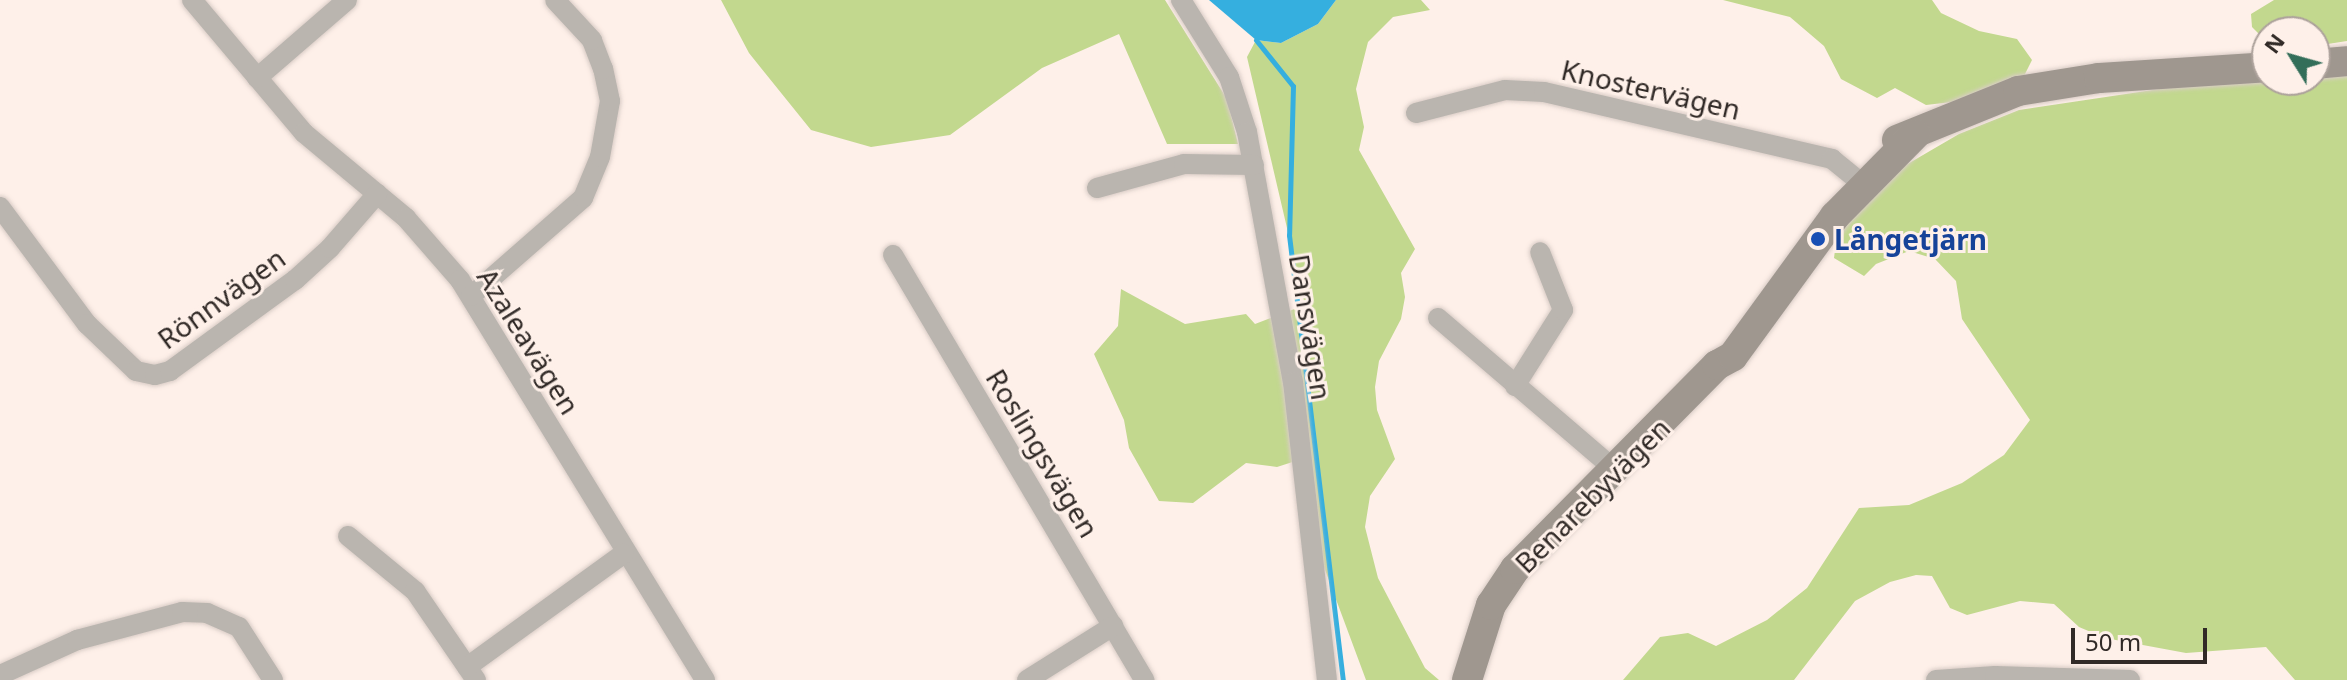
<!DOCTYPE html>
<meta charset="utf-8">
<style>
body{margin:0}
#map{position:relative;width:2347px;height:680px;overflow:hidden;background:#fef0e9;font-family:"Noto Sans",sans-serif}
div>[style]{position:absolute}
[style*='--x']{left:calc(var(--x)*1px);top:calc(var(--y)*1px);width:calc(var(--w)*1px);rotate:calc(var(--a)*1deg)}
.green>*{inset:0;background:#c2d88e}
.water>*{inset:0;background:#35afdf}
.stream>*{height:5px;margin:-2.5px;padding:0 2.5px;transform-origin:2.5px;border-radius:2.5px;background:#35afdf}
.roads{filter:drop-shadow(0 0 2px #d9ccc6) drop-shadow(0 0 2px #d9ccc6)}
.street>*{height:20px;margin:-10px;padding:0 10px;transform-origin:10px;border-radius:10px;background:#bab5af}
.secondary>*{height:30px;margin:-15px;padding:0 15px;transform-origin:15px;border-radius:15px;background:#9f978f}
.dots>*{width:22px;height:22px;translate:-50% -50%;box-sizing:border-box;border:4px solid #fef0e9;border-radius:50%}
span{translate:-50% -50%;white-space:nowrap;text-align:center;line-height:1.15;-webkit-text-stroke:6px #fef0e9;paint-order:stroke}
.street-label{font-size:28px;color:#312a27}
.transit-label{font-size:28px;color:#164399;font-weight:700}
.left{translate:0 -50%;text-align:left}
.north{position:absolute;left:2251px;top:16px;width:80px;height:80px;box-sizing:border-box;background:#fef0e9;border:2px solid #aca19b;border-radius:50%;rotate:307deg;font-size:22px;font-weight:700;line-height:32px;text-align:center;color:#312a27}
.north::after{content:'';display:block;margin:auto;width:28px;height:36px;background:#336e59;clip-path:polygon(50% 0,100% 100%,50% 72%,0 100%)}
.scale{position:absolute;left:2071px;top:628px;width:136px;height:36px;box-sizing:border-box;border:4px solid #312a27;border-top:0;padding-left:10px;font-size:24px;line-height:28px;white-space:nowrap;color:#312a27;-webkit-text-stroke:6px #fef0e9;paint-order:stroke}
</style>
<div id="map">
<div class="green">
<div style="clip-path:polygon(721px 0,1165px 0,1227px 99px,1238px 144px,1167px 144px,1119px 34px,1042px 68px,950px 135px,871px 147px,811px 130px,749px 53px)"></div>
<div style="clip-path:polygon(1336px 0,1421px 0,1430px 10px,1393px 17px,1368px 42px,1356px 89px,1364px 127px,1359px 150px,1415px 249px,1401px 273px,1405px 297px,1401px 319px,1379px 361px,1375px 387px,1377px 410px,1395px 459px,1370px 496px,1365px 527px,1378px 578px,1425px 668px,1439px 680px,1366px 680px,1321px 559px,1308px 457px,1277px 467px,1246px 463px,1193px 503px,1159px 501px,1129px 448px,1124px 420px,1094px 354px,1118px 326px,1121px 289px,1185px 324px,1246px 314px,1255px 324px,1305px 305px,1247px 57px,1256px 40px,1281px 43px,1318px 24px)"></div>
<div style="clip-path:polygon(1723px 0,1932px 0,1941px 13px,1979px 31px,2017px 39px,2032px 60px,2024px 76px,1952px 102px,1926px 105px,1895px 88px,1877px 98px,1841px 79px,1824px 46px,1790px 17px)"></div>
<div style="clip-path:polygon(2274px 0,2347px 0,2347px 41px,2315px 46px,2315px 32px,2267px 32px,2266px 41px,2252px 27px,2251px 14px)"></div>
<div style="clip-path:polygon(2347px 70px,2347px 680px,2295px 680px,2266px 647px,2186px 653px,2105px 638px,2079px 627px,2054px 604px,2020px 601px,1967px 615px,1950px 608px,1932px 576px,1916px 575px,1890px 582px,1855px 601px,1794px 680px,1623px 680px,1660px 637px,1688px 633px,1716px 646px,1767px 620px,1807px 588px,1859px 508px,1909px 505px,1962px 483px,2004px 455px,2030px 420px,1962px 319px,1956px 281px,1935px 259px,1909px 251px,1876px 264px,1864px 276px,1834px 258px,1837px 235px,1899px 169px,1959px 134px,2019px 110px,2213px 81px,2315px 80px,2315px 72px)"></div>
</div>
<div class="water">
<div style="clip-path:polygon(1209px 0,1336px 0,1318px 24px,1281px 43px,1256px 40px)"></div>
</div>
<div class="stream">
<div style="--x:1256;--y:40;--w:59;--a:51.2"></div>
<div style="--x:1293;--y:86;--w:149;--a:91.5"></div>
<div style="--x:1289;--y:235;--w:448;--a:83.1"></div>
</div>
<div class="roads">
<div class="street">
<div style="--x:192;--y:0;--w:174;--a:49.9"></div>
<div style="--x:304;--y:133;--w:133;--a:39.8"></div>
<div style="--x:406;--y:218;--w:82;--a:48.9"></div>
<div style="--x:460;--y:280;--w:469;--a:58.5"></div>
<div style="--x:1181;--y:0;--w:91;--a:58.1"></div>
<div style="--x:1229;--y:77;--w:58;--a:71.9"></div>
<div style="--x:1247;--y:132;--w:254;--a:79.6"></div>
<div style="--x:1293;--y:382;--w:300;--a:83.5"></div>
<div style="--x:257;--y:78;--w:119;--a:-40.9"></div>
<div style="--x:1416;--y:113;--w:92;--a:-14.5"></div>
<div style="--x:1505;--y:90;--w:39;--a:3"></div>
<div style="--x:1544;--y:92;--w:296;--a:13.1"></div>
<div style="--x:1832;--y:159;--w:41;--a:39.1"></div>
<div style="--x:1097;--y:188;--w:90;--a:-15.4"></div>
<div style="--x:1184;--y:164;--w:70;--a:0.8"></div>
<div style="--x:0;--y:207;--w:146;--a:53.4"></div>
<div style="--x:87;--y:324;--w:68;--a:43.8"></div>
<div style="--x:136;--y:371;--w:19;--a:12"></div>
<div style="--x:155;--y:375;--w:16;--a:-15"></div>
<div style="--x:170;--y:371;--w:155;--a:-36.1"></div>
<div style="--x:295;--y:280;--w:47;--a:-42.4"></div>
<div style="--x:330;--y:248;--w:72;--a:-49"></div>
<div style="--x:893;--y:255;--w:494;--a:59.4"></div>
<div style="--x:471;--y:296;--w:149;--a:-41.2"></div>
<div style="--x:583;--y:198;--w:44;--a:-67.5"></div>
<div style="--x:600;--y:157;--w:57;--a:-79.9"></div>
<div style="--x:610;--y:101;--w:33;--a:-102"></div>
<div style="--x:603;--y:69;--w:31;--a:-111"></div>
<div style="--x:592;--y:40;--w:54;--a:-132.8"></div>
<div style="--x:1438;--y:318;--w:232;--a:40.6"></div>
<div style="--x:1515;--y:386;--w:90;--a:-57.7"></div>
<div style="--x:1563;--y:310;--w:62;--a:-111.6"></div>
<div style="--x:348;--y:536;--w:87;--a:39.4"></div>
<div style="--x:415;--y:591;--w:108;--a:55.6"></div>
<div style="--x:467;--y:667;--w:193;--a:-35.9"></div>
<div style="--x:0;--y:675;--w:85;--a:-24.4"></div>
<div style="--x:77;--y:640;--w:109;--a:-14.9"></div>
<div style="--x:182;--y:612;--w:25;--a:2"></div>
<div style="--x:207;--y:613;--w:35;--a:24"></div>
<div style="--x:239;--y:627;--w:63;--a:57.3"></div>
<div style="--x:1027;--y:680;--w:102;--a:-32.1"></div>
<div style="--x:1936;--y:680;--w:59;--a:-3.9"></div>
<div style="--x:1995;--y:676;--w:135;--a:1.7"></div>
</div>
<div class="secondary">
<div style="--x:2315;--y:64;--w:32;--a:-5"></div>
<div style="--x:1897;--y:140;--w:131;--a:-22"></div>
<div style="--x:2018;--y:91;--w:82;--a:-9.1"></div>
<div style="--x:2099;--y:78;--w:168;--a:-3.7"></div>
<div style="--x:1467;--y:680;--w:79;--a:-72.3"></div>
<div style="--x:1491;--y:605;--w:43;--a:-56.3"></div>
<div style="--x:1515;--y:569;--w:287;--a:-45.3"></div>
<div style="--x:1717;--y:365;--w:18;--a:-29"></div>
<div style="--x:1733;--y:356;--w:173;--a:-53.9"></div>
<div style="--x:1835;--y:216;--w:115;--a:-45.4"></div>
</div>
</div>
<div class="dots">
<div style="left:1818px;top:239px;background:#1a4fb4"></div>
</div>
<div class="street-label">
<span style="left:1651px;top:89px;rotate:13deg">Knostervägen</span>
<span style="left:221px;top:298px;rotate:-36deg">Rönnvägen</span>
<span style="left:1311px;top:327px;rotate:81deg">Dansvägen</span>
<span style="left:529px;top:341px;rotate:58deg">Azaleavägen</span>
<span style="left:1043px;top:453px;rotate:59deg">Roslingsvägen</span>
<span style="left:1592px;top:495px;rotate:-45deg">Benarebyvägen</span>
</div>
<div class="transit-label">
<span class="left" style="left:1834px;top:239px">Långetjärn</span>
</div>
<div class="north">N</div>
<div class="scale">50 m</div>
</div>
